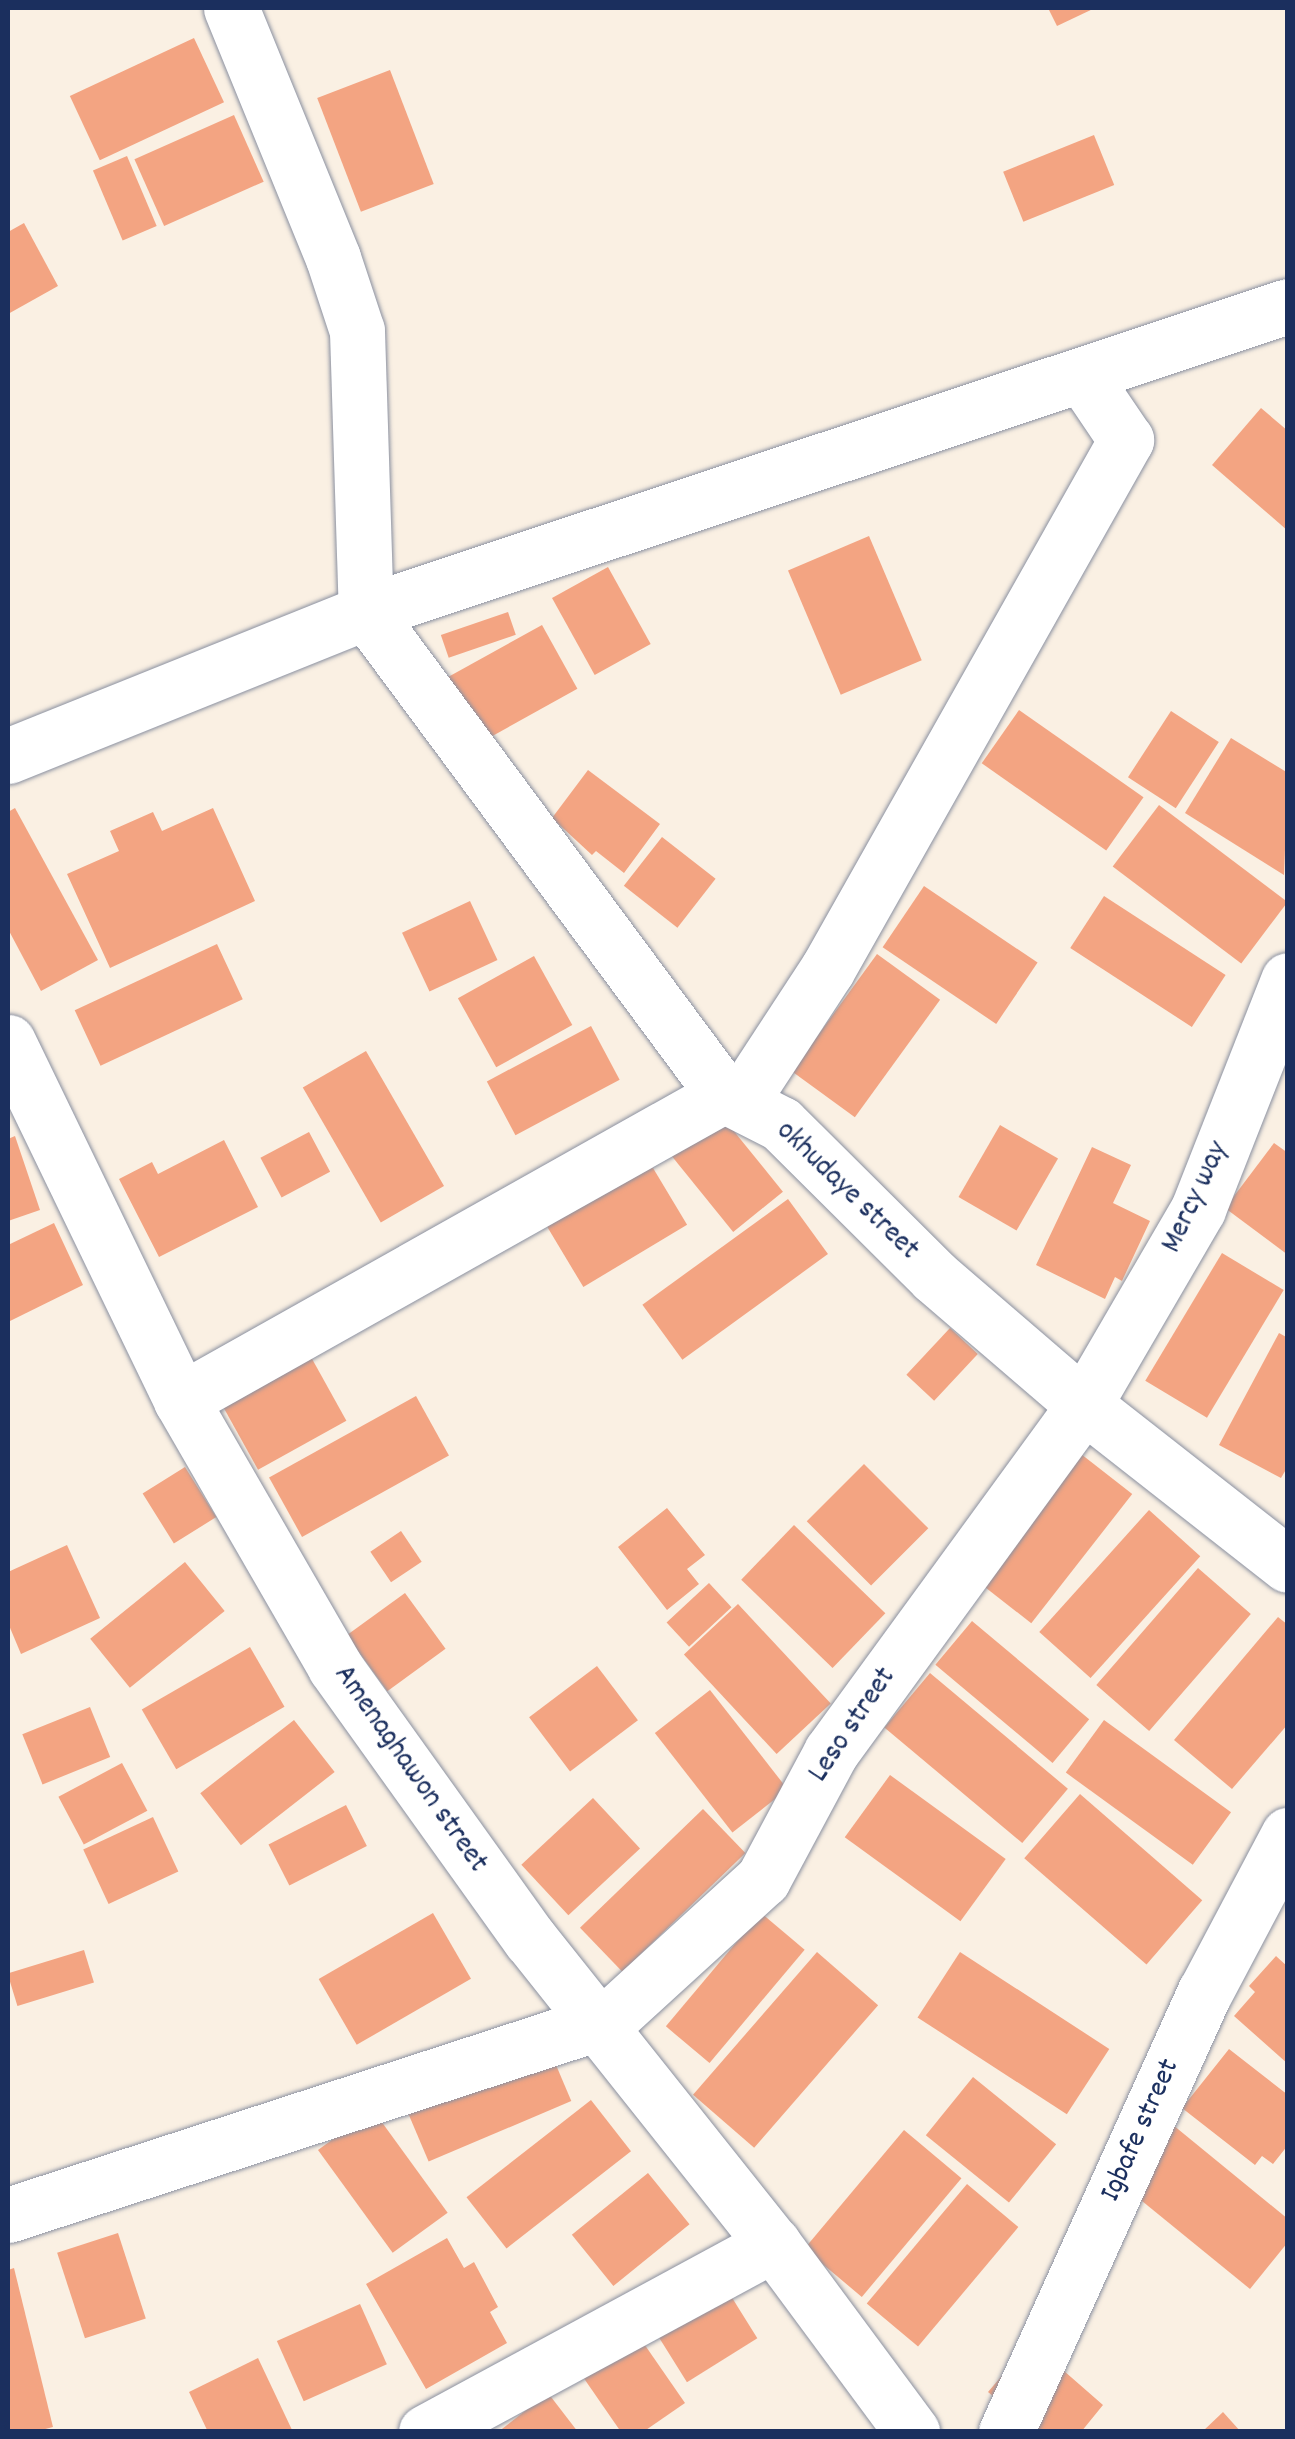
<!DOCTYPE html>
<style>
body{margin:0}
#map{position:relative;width:1295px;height:2439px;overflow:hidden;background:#faf0e3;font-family:Dekko,sans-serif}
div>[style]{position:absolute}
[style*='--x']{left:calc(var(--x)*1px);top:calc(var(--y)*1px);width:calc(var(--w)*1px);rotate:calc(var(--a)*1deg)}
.building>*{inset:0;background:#f3a482;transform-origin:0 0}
.roads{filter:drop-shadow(0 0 2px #8a90a0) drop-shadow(0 0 2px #8a90a0)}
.minor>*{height:55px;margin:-27.5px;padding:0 27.5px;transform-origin:27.5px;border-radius:27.5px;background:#fff}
span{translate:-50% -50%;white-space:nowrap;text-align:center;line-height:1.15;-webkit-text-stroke:10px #fff;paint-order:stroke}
.street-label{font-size:30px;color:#1b2f5e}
.frame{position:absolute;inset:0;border:10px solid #1b2f5e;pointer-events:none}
</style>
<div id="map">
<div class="building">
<div style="clip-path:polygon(1048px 8px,1095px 8px,1057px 26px)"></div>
<div style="left:194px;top:38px;width:71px;height:137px;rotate:65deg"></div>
<div style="left:390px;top:70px;width:122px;height:78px;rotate:69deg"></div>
<div style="left:234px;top:115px;width:73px;height:109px;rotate:66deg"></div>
<div style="left:1094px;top:135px;width:54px;height:98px;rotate:68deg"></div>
<div style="left:127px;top:156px;width:76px;height:37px;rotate:67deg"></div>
<div style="clip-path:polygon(24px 223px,58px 286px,8px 314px,8px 232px)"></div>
<div style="clip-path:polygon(1261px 408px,1288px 431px,1288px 531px,1212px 465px)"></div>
<div style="left:869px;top:536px;width:135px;height:88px;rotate:67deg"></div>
<div style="left:608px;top:567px;width:88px;height:64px;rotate:61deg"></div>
<div style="left:508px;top:612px;width:24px;height:71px;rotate:71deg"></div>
<div style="left:542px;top:625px;width:73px;height:112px;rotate:61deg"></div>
<div style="left:1019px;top:710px;width:152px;height:65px;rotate:35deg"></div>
<div style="left:1171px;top:711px;width:57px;height:79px;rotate:33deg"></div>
<div style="clip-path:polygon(1231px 738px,1288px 773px,1284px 875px,1185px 813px)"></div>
<div style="clip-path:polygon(588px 770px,660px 824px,624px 873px,596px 851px,592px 855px,552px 818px)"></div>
<div style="left:1159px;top:805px;width:161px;height:77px;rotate:37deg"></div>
<div style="clip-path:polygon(15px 808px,98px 960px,41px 991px,8px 929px,8px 812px)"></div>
<div style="clip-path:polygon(213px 808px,255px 901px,110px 968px,67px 874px,119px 851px,110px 831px,153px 812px,162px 831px)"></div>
<div style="left:662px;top:837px;width:68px;height:62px;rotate:38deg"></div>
<div style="left:924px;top:886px;width:137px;height:74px;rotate:34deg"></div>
<div style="left:1104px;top:896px;width:145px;height:62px;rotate:33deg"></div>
<div style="left:470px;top:901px;width:65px;height:75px;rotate:65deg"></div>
<div style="left:217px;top:944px;width:61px;height:157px;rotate:65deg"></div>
<div style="left:877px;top:954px;width:78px;height:145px;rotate:36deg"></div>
<div style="left:534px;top:956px;width:79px;height:87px;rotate:61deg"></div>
<div style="left:591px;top:1026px;width:61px;height:118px;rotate:62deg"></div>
<div style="left:366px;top:1051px;width:156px;height:73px;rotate:60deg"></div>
<div style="left:720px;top:1114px;width:100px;height:64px;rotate:51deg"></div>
<div style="left:1000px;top:1125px;width:67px;height:83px;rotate:30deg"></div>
<div style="left:309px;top:1132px;width:45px;height:55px;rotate:62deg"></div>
<div style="clip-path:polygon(15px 1136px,40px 1210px,8px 1221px,8px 1139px)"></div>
<div style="clip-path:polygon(224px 1140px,258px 1207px,159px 1257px,119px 1179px,152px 1162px,158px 1174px)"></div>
<div style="clip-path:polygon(1274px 1143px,1288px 1153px,1288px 1255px,1225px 1208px)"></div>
<div style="clip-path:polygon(1092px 1147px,1131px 1165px,1113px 1203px,1150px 1221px,1122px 1281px,1115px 1277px,1105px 1299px,1036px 1265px)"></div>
<div style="left:650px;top:1163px;width:72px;height:121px;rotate:59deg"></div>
<div style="left:788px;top:1199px;width:68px;height:180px;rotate:54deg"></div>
<div style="clip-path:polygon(54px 1223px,83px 1285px,8px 1322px,8px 1245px)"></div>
<div style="left:1222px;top:1253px;width:72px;height:149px;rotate:31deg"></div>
<div style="left:950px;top:1328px;width:38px;height:64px;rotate:43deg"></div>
<div style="clip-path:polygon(1279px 1333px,1288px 1338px,1288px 1466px,1281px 1478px,1219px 1445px)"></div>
<div style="left:311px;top:1357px;width:73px;height:101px;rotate:61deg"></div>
<div style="left:416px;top:1396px;width:68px;height:168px;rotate:61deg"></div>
<div style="left:1081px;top:1454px;width:65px;height:164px;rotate:38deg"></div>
<div style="left:864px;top:1464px;width:91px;height:81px;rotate:45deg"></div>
<div style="left:185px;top:1467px;width:59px;height:50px;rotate:58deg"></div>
<div style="clip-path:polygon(667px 1508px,705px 1555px,687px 1569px,699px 1584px,667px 1610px,618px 1547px)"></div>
<div style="left:1149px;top:1510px;width:69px;height:164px;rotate:42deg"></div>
<div style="left:794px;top:1525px;width:127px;height:76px;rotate:44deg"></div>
<div style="left:401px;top:1531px;width:37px;height:37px;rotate:56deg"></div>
<div style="clip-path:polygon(67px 1545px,100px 1618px,21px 1654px,8px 1623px,8px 1572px)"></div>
<div style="left:185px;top:1562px;width:63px;height:122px;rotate:51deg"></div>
<div style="left:1198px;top:1568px;width:70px;height:155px;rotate:41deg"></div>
<div style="left:709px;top:1583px;width:33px;height:58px;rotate:47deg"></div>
<div style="left:405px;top:1593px;width:69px;height:72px;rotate:54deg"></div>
<div style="left:738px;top:1604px;width:136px;height:74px;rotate:47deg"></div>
<div style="clip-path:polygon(1278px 1617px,1288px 1625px,1288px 1724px,1232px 1789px,1174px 1740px)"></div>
<div style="left:972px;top:1621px;width:153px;height:57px;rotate:40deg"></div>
<div style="left:250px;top:1647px;width:69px;height:125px;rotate:60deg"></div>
<div style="left:597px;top:1666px;width:68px;height:85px;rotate:53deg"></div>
<div style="left:930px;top:1673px;width:180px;height:71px;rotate:40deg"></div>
<div style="left:710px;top:1690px;width:126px;height:70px;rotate:52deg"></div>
<div style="left:90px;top:1707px;width:54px;height:73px;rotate:68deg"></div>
<div style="left:294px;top:1720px;width:66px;height:119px;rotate:52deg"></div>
<div style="left:1104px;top:1720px;width:157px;height:65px;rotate:36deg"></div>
<div style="left:122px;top:1763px;width:54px;height:72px;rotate:62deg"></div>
<div style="left:890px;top:1775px;width:143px;height:77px;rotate:36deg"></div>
<div style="left:1080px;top:1794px;width:162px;height:85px;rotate:41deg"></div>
<div style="left:593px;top:1798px;width:69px;height:98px;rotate:47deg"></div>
<div style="left:346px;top:1805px;width:46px;height:87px;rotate:63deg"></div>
<div style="left:703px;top:1809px;width:61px;height:171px;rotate:46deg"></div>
<div style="left:153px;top:1817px;width:60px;height:77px;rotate:65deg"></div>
<div style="left:433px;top:1913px;width:76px;height:132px;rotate:60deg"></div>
<div style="left:761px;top:1913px;width:57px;height:148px;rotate:40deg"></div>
<div style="left:84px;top:1950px;width:34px;height:80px;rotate:73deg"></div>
<div style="left:817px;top:1952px;width:81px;height:189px;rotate:41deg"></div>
<div style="left:960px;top:1952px;width:178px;height:78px;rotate:33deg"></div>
<div style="clip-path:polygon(1276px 1956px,1288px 1967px,1288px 2064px,1234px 2016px,1255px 1992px,1249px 1986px)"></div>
<div style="left:542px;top:2032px;width:75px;height:155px;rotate:67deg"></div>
<div style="clip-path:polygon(1229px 2049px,1288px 2095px,1288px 2145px,1273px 2164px,1262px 2156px,1255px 2165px,1182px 2108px)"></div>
<div style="left:973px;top:2077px;width:107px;height:75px;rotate:39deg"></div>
<div style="left:591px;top:2100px;width:65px;height:158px;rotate:52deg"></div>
<div style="left:373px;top:2110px;width:127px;height:68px;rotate:54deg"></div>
<div style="clip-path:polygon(1173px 2125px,1288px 2219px,1288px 2242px,1250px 2289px,1115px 2179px)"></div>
<div style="left:904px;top:2130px;width:75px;height:155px;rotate:40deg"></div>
<div style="left:648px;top:2173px;width:66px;height:98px;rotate:51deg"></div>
<div style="left:967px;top:2184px;width:67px;height:156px;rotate:40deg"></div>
<div style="left:118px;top:2233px;width:90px;height:64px;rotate:72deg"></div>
<div style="clip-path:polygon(447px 2238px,464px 2268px,474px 2262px,498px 2307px,490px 2312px,507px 2343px,426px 2389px,366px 2284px)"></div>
<div style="clip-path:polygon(14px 2268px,53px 2427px,34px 2432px,8px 2432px,8px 2270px)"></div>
<div style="left:716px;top:2272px;width:78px;height:83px;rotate:58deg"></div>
<div style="left:360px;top:2304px;width:66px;height:91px;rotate:66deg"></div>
<div style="clip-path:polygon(631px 2325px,685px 2403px,643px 2432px,621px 2432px,574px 2364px)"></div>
<div style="clip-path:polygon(1048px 2357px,1103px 2405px,1081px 2432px,983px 2432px,1005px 2406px,988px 2392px,1011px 2365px)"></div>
<div style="clip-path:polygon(258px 2358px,293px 2432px,208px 2432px,189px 2392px)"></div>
<div style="clip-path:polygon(548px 2393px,578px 2432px,498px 2432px)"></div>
<div style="clip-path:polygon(1223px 2412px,1241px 2432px,1202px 2432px)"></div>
</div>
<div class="roads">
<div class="minor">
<div style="--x:231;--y:8;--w:270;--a:67.8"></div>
<div style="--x:333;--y:258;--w:77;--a:71.8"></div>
<div style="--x:357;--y:331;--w:281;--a:88.2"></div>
<div style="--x:366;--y:612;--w:601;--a:53.45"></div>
<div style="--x:724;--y:1095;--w:64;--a:27"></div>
<div style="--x:781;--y:1124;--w:217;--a:44.8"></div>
<div style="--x:935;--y:1277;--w:196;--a:40.7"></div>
<div style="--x:1084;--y:1405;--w:259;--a:38.1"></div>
<div style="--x:8;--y:756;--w:386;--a:-21.9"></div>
<div style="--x:366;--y:612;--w:971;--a:-18.36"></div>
<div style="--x:8;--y:1042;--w:398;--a:64.2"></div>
<div style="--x:181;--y:1400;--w:308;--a:60"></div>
<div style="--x:335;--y:1667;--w:335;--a:54.4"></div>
<div style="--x:530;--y:1939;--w:390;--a:51.5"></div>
<div style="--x:773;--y:2244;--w:234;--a:53.5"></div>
<div style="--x:181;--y:1400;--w:623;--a:-29.32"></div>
<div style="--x:724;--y:1095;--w:26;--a:-13"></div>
<div style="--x:749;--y:1089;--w:142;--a:-56.8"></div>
<div style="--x:827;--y:970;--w:609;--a:-60.57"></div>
<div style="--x:1126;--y:440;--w:78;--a:-124.1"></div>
<div style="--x:602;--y:2026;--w:218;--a:-42.4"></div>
<div style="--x:763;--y:1879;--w:144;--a:-61.8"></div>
<div style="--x:831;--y:1752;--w:429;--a:-53.9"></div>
<div style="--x:1084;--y:1405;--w:227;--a:-59.8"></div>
<div style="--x:1198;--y:1209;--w:246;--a:-68.5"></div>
<div style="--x:8;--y:2215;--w:620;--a:-18.03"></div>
<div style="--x:426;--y:2432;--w:395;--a:-28.4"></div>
<div style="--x:1006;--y:2432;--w:483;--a:-65.7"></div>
<div style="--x:1205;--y:1992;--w:178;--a:-62.1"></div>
</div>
</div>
<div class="street-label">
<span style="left:846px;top:1192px;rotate:44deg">okhudaye street</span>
<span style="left:1197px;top:1198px;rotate:-65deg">Mercy way</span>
<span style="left:854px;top:1726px;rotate:-56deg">Leso street</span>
<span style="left:409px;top:1770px;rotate:55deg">Amenaghawon street</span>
<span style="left:1142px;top:2131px;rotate:-66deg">Igbafe street</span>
</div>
<div class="frame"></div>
</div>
